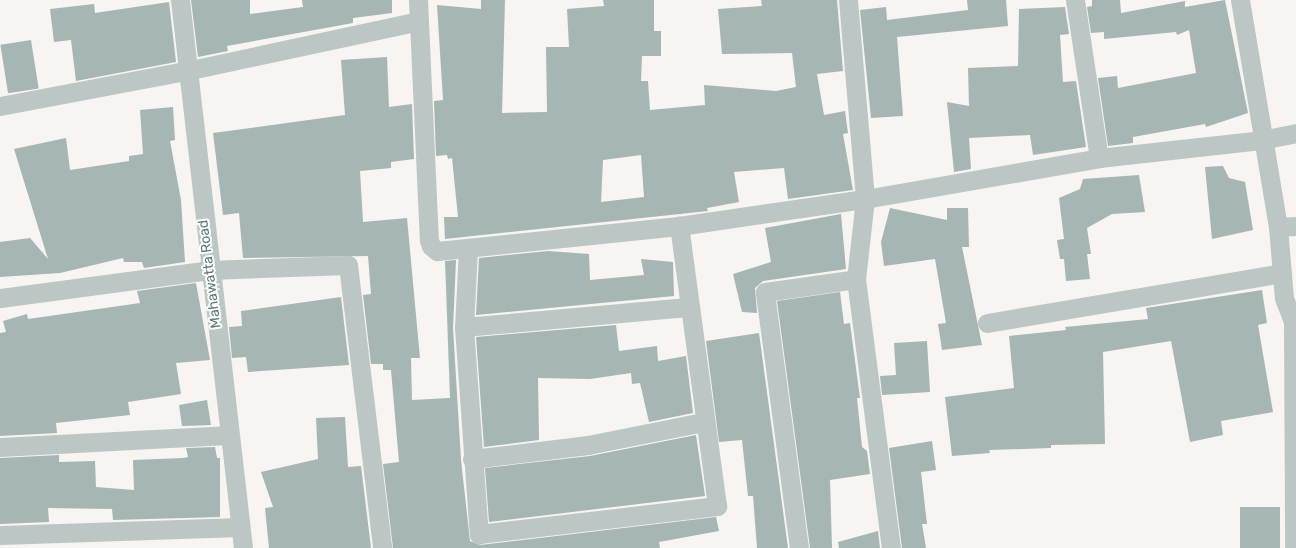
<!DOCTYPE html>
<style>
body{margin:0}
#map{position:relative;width:1296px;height:548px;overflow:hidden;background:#f7f4f2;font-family:Rubik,sans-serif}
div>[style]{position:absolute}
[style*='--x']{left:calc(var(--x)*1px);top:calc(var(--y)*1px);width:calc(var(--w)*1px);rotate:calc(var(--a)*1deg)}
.building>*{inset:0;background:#a5b6b4;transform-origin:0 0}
.minor>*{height:19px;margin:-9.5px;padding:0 9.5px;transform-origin:9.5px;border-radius:9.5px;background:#bcc6c5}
span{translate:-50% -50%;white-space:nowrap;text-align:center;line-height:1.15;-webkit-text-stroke:4px #fff;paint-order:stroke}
.street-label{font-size:14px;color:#5b7a78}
</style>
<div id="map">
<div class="building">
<div style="clip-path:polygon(191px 0,250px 0,250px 14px,303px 7px,302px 0,392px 0,392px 13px,353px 18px,353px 23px,227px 46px,228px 51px,198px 57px)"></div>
<div style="clip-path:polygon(evenodd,481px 0,505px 0,502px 113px,547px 112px,546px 47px,569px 47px,567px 9px,604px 6px,603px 0,654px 0,654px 31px,661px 31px,661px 56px,642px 56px,641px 81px,648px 81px,650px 110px,705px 105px,704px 85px,776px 91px,796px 87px,792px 53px,722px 54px,718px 9px,762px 6px,761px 0,837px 0,843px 71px,817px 74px,824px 115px,845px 111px,848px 133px,843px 134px,853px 190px,788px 199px,784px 168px,734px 172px,739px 202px,707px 208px,708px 211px,445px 239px,444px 217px,458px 217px,452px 158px,448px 159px,447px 155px,436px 156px,434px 101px,443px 100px,437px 5px,481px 9px,481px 0,641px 155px,644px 197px,601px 202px,603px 160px,641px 155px)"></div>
<div style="clip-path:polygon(967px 0,1006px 0,1008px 26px,897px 37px,903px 116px,871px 118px,860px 10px,886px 7px,887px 20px,968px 10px)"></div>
<div style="clip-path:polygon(1092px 0,1120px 0,1121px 13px,1185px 1px,1185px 7px,1225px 0,1248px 113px,1206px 127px,1205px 124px,1133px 137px,1133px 143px,1108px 146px,1098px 78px,1117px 76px,1118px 88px,1196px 73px,1189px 30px,1177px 35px,1176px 32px,1104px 39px,1104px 32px,1091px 33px,1087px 7px,1092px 6px)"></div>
<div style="clip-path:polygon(169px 2px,176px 62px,76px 81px,71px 40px,54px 42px,50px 9px,94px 4px,95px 13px)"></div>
<div style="clip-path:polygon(1065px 7px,1069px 34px,1060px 35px,1063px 82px,1076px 81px,1086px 147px,1033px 155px,1030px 135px,969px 138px,971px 169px,954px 172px,947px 102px,969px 106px,968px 68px,1018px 66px,1019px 9px)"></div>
<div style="left:31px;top:40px;width:49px;height:31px;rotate:81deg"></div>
<div style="clip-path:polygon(387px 57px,389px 107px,412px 104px,414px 159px,391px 162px,391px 168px,360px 171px,363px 222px,407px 218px,420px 358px,411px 358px,412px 400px,450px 398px,445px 261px,456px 260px,453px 328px,461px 460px,470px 541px,480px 545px,716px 517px,719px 531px,659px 542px,660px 548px,393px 548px,383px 464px,399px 462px,391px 370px,383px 370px,383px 364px,371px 364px,363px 295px,371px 294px,368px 256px,243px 258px,239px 213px,223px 215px,213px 133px,345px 115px,341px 60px)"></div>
<div style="clip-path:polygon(173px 107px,175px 140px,170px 141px,181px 200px,185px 262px,144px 268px,142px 262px,124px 262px,123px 258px,60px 273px,0 277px,0 242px,30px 238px,48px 259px,14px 149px,66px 138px,70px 170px,129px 161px,129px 156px,143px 154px,140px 110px)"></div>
<div style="clip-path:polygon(1223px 166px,1229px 178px,1245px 182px,1253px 230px,1212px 239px,1205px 167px)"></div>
<div style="clip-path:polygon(1139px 175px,1145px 212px,1112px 214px,1087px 228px,1091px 254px,1087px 254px,1090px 279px,1066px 281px,1064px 259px,1060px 259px,1057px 240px,1064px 239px,1059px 198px,1080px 189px,1083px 179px)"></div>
<div style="clip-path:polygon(890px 208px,947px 220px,947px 208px,968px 208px,969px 247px,962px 247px,982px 345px,942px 350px,938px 324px,946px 323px,935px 259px,884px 266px,881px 242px)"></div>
<div style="clip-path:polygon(841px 214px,846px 269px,763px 281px,755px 288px,757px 313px,742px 312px,733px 274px,771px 262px,765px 228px)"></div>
<div style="clip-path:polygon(548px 251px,589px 254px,590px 280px,644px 275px,641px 259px,673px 262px,674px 296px,476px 315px,479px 258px)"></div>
<div style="clip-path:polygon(196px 283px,210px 360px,176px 363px,181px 394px,128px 402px,130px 415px,56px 423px,57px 433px,0 436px,0 333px,6px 332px,3px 321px,27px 314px,28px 319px,140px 303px,137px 291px)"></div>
<div style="clip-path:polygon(1262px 290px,1267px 323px,1258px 325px,1273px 412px,1221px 421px,1223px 435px,1190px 442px,1171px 341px,1103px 352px,1105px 444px,1051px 445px,1051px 448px,989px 450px,990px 453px,952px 456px,945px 397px,1014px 388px,1009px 336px,1066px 330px,1065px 327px,1148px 319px,1146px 308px)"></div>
<div style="clip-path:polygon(840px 292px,844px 324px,850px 323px,860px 398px,857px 398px,862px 447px,867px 451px,870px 474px,830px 480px,832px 548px,810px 548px,777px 301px)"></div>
<div style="clip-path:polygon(341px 297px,349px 365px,248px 372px,246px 357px,232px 358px,229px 327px,242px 326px,241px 311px)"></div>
<div style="clip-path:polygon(616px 325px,619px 351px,657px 346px,658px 361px,686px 356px,693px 413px,649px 422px,640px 383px,632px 384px,631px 373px,590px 379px,538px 378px,539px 440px,484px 447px,476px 337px)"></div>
<div style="clip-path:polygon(759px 333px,788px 548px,757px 548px,753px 496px,748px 496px,742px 440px,719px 442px,706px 341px)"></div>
<div style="clip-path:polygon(927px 341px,930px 392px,882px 395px,880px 376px,896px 375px,894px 343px)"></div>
<div style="clip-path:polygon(207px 400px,211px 425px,182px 426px,179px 405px)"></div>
<div style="clip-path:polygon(345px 417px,348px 467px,361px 466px,371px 548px,269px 548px,265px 508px,273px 507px,261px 472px,318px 459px,316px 418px)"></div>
<div style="clip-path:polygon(696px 435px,705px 496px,489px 522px,485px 468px,590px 456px)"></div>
<div style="clip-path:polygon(932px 441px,936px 470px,921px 472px,927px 524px,922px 524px,926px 548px,902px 548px,889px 448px)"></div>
<div style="clip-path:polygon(215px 447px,217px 458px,220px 458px,220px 517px,113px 520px,112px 509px,48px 508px,49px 522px,0 524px,0 458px,59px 455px,59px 462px,95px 461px,96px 487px,134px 490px,133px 460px,183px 458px,188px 457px,186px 448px)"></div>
<div style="left:1240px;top:507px;width:40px;height:41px"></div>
<div style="clip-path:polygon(878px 531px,880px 548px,839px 548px,838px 542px)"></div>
</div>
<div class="minor">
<div style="--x:180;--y:0;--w:552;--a:83.44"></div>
<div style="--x:418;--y:0;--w:240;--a:87.4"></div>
<div style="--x:429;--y:240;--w:6;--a:72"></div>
<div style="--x:431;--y:246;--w:8;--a:40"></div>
<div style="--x:437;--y:251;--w:243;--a:-5.9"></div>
<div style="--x:679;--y:226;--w:188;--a:-8.3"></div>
<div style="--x:865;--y:199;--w:238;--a:-9.9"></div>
<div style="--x:1099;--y:158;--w:163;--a:-6.3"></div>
<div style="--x:1261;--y:140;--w:36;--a:-11"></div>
<div style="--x:848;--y:0;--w:200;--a:85.1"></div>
<div style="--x:865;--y:199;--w:81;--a:96.4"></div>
<div style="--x:856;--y:279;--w:271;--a:82.6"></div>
<div style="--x:1075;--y:0;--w:160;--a:81.4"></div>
<div style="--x:1240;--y:0;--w:230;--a:80.5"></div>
<div style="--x:1278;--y:227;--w:71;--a:85.2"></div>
<div style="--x:1284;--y:298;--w:26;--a:69"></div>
<div style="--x:1293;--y:322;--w:226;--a:89.7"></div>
<div style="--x:0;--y:106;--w:189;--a:-10.7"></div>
<div style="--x:186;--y:71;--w:238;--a:-12.1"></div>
<div style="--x:1278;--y:227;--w:18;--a:-3"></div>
<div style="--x:468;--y:249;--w:78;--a:92.9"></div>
<div style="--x:464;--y:327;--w:208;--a:85.9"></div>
<div style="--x:479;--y:534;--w:240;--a:-6.7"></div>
<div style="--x:717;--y:506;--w:283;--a:-97.7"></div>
<div style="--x:0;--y:298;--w:211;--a:-7.6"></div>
<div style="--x:209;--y:270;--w:139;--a:-2.1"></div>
<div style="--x:348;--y:265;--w:285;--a:83.1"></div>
<div style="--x:987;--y:323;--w:299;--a:-9.6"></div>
<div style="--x:464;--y:327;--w:227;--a:-5.1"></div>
<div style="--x:0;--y:447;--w:227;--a:-3"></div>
<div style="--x:472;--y:459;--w:117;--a:-6.9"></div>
<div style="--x:588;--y:445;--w:117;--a:-11.3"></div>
<div style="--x:0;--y:535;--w:240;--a:-1.9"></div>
<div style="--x:799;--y:548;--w:258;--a:-97.6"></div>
<div style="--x:765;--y:292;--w:92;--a:-8.1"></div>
</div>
<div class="street-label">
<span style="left:210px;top:274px;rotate:-97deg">Mahawatta Road</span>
</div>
</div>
